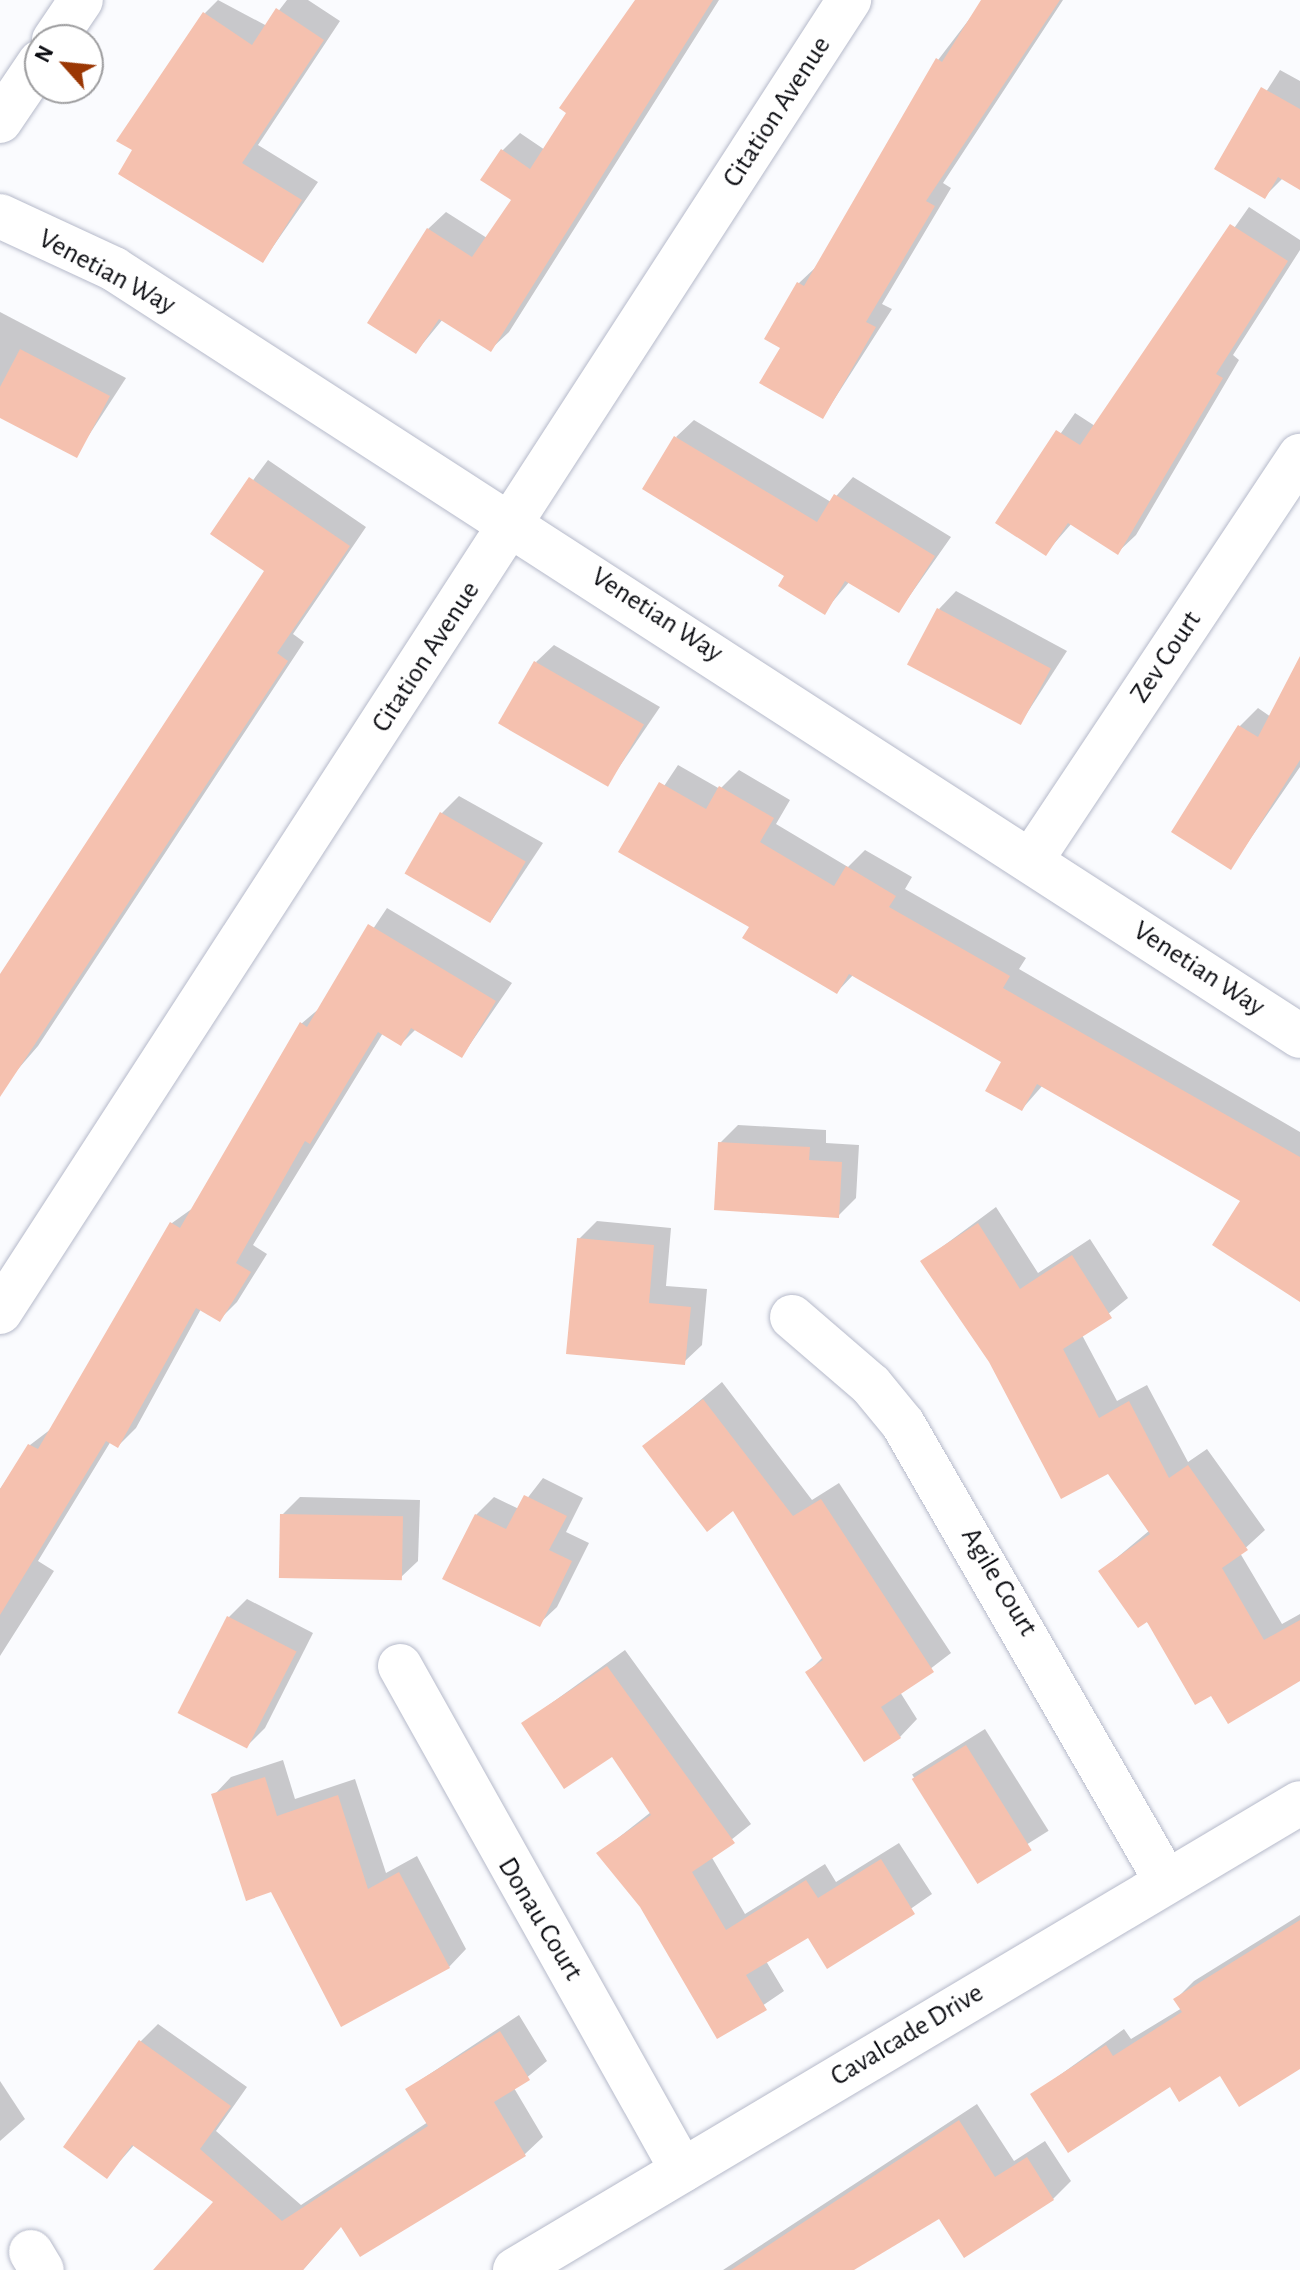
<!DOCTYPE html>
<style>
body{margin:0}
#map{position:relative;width:1300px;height:2270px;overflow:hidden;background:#fafbfe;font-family:"Alegreya Sans",sans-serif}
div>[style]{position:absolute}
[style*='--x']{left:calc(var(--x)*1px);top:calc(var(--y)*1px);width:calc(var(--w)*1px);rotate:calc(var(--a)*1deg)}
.shadow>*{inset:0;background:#0003;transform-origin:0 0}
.building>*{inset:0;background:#f5c1af;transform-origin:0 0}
.roads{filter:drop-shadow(0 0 2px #b6baca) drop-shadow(0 0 2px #b6baca)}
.minor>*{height:44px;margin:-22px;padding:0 22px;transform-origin:22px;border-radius:22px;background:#fff}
span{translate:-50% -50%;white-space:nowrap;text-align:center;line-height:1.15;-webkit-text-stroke:6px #fff;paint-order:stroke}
.street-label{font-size:28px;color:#0a0b10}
.north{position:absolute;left:24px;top:24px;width:80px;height:80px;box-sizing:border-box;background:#fff;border:2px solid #9d9d9f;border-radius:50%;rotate:297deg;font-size:22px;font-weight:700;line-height:32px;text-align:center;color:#0a0b10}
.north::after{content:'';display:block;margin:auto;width:28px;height:36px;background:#9b3704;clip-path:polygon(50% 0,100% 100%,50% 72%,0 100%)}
</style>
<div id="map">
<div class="shadow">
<div style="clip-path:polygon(218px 0,267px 26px,287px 0,308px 0,340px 21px,258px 145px,318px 182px,263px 261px,205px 13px)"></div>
<div style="clip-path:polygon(637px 0,719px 0,509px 332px,491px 349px,443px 319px,416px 352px,428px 229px,446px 212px,487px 238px,513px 199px,502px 151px,520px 133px,545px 150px)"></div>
<div style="clip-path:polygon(984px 0,1063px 0,943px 183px,951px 188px,882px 304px,892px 309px,823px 417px,782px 347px,799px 283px,817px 266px,938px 60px)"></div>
<div style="clip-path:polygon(1280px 70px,1300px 81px,1300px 187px,1283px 178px,1265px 196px,1217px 169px)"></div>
<div style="clip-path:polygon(1249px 207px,1300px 240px,1300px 250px,1233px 355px,1239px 360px,1136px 535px,1118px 552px,1072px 523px,1045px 554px,998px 523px,1075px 413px,1095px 426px)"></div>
<div style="clip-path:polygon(0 312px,126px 378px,76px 455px,0 415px)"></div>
<div style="clip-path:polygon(694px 420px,831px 502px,853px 477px,951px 537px,899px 611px,850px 581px,824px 612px,676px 437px)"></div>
<div style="clip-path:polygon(268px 460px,366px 527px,293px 634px,304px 642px,38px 1046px,0 1090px,0 977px,267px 571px,213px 534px)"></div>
<div style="clip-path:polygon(956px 591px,1067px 651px,1020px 724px,939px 609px)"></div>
<div style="clip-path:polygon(554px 645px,660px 707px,607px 785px,536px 662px)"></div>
<div style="clip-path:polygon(1300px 662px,1300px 767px,1231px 867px,1174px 831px,1240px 726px,1258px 708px,1271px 717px)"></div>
<div style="clip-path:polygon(678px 765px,720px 789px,739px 770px,790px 800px,776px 824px,848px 867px,865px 850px,912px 877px,905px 889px,1026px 958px,1019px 969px,1300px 1132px,1300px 1300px,1243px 1200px,1043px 1085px,1022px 1109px,1003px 1061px,854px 974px,837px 992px,752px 927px,621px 851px)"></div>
<div style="clip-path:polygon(459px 796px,543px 843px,492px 920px,441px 814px)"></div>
<div style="clip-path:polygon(387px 908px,512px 983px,462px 1056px,416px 1029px,401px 1044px,383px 1033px,253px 1245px,267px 1254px,237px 1302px,219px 1320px,201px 1309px,136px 1428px,118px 1446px,111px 1441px,38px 1561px,54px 1571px,0 1656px,0 1489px,30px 1445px,51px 1429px,172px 1223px,193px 1208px,301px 1024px,321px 1007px)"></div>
<div style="clip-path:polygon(738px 1125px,826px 1130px,826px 1143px,859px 1145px,856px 1198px,838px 1216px,720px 1143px)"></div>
<div style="clip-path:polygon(996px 1207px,1038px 1273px,1090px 1239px,1128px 1298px,1082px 1335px,1117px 1401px,1147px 1385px,1188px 1462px,1207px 1449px,1265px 1530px,1240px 1553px,1282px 1624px,1300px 1614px,1300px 1679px,1211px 1693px,1101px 1571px,1150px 1530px,1108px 1471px,991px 1361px,923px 1261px)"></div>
<div style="clip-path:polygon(597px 1221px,671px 1228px,666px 1286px,707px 1289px,702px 1345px,684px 1362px,579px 1239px)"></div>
<div style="clip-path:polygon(722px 1382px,812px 1500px,839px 1483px,951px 1653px,900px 1692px,917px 1719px,900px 1737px,808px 1672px,824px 1656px,733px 1508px,644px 1447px)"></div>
<div style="clip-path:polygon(543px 1478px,583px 1498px,566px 1532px,589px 1543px,557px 1607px,539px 1624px,476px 1515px,494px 1497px,519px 1509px)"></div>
<div style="clip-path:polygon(300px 1497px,420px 1500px,418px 1561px,400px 1578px,282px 1515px)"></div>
<div style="clip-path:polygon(247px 1599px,313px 1633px,265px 1728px,247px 1746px,181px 1712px,229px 1617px)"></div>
<div style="clip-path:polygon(625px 1650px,751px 1824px,711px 1856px,745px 1914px,825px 1864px,836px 1882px,899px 1843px,932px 1894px,827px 1967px,808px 1936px,766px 1961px,784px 1991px,718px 2036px,641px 1906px,599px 1853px,651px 1812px,613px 1755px,524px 1723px)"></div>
<div style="left:985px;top:1729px;width:120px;height:86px;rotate:58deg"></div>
<div style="clip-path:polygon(283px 1760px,295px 1799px,355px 1779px,386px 1873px,417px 1856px,466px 1949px,449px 1967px,272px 1890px,214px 1795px,231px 1777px)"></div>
<div style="clip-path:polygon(1300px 1915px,1300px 2062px,1170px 2084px,1032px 2095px,1124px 2029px,1131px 2039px,1182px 2008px,1176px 1999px,1194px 1981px)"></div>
<div style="clip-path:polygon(519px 2015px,547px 2061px,514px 2088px,543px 2137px,525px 2154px,361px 2254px,342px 2225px,303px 2270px,155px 2270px,216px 2201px,135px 2144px,107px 2176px,140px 2042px,158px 2024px,247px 2087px,216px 2131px,301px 2205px,428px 2122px,407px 2089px)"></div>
<div style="clip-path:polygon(0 2081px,25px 2119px,0 2141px)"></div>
<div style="clip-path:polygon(977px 2104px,1014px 2161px,1045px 2141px,1071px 2181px,1053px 2199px,940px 2216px,852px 2270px,723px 2270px)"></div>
</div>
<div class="building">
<div style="clip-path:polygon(635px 0,713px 0,491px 352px,439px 319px,416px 354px,367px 323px,427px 228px,472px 257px,511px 200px,480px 180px,501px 149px,530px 169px,566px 113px,559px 108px)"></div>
<div style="clip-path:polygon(981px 0,1060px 0,926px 201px,935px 206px,866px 322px,876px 327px,823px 419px,759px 383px,780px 348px,764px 339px,797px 282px,804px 286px,936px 58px,942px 62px)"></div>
<div style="clip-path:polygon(276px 8px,324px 40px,242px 163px,302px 200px,263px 263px,118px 174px,132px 150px,116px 141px,203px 12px,252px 45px)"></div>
<div style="clip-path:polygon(1261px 87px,1300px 109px,1300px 190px,1278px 177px,1265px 199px,1214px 169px)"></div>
<div style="clip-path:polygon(1230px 224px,1288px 261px,1216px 374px,1223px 378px,1118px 555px,1068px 523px,1046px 556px,995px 523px,1056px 430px,1080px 445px)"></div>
<div style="clip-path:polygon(20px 349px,110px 396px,77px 458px,0 418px,0 387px)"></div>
<div style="clip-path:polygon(674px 436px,817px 522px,834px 494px,935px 556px,899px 613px,845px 581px,825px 615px,778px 586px,784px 576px,642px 489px)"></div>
<div style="clip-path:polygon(249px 477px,350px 546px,277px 653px,288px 661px,0 1097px,0 974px,264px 571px,210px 534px)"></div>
<div style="left:937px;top:608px;width:129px;height:64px;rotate:28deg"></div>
<div style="clip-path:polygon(1300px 656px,1300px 760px,1231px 870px,1171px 832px,1238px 725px,1258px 737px)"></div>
<div style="left:534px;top:661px;width:127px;height:72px;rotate:30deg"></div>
<div style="clip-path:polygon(659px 782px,706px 809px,719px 786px,774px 818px,760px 842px,834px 886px,846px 866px,896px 896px,889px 907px,1010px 976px,1003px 988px,1300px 1157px,1300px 1302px,1212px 1245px,1240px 1201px,1037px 1084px,1022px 1111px,985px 1091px,1001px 1062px,849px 974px,837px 994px,742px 938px,749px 927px,618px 852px)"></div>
<div style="left:440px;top:812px;width:99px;height:71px;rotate:30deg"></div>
<div style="clip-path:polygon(368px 924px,496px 1001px,462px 1058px,411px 1028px,401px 1046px,378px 1032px,310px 1144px,305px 1141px,236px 1263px,251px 1272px,220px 1322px,196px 1308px,118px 1448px,106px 1441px,0 1615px,0 1489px,28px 1444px,38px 1449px,170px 1222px,180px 1228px,300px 1022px,307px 1027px)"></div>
<div style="clip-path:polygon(718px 1142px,810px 1147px,809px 1160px,842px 1162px,839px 1218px,714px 1210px)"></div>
<div style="clip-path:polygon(978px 1223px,1020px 1289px,1072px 1255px,1112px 1318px,1063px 1349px,1099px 1418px,1129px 1401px,1169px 1478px,1188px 1465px,1248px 1550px,1222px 1568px,1264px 1640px,1300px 1620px,1300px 1681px,1228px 1724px,1211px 1696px,1195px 1705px,1147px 1622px,1138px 1628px,1098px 1571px,1150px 1534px,1108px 1474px,1061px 1499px,989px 1362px,920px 1261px)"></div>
<div style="clip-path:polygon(577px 1238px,654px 1245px,649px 1303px,691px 1307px,685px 1365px,566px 1354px)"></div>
<div style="clip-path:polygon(703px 1399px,793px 1516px,821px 1499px,934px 1672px,881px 1707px,901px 1738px,864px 1762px,805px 1672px,823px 1660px,733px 1511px,707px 1532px,642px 1446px)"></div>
<div style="clip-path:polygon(524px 1495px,567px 1516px,549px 1550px,572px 1561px,540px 1627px,442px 1579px,475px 1514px,506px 1529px)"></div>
<div style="left:280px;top:1514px;width:123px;height:64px;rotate:1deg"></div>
<div style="left:227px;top:1616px;width:78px;height:109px;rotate:27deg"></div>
<div style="clip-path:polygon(607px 1666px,735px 1843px,692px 1872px,726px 1930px,806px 1880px,818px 1898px,881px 1859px,915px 1914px,827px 1969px,808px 1938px,746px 1975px,767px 2010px,717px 2039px,640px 1907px,596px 1853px,651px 1815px,612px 1757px,564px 1789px,521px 1723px)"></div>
<div style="left:966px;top:1745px;width:124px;height:64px;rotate:58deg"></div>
<div style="clip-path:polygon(265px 1777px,277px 1816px,338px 1795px,368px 1889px,399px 1872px,450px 1968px,341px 2027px,271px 1892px,246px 1901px,211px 1794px)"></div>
<div style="clip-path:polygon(1300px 1920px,1300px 2069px,1239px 2107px,1220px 2076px,1179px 2102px,1170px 2087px,1068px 2153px,1030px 2094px,1106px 2045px,1113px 2056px,1182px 2012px,1173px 1999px)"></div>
<div style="clip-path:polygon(500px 2031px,530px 2080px,494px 2102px,526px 2156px,360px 2257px,341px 2227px,303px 2270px,153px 2270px,213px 2202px,132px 2145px,107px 2179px,63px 2147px,139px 2040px,231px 2106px,200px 2149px,282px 2221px,428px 2126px,405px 2089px)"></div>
<div style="clip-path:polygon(959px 2120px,995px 2177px,1027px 2157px,1054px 2200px,964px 2258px,939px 2219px,854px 2270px,731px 2270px)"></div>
</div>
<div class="roads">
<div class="minor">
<div style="--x:54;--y:40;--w:48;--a:-56"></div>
<div style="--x:0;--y:121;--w:71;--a:-55.9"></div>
<div style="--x:0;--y:216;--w:126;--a:24.9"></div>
<div style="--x:114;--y:269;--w:1412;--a:32.89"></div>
<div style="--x:1032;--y:859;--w:484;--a:-56.4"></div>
<div style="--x:0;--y:1312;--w:1563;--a:-57.09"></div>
<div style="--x:792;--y:1317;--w:104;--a:40.7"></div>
<div style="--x:871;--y:1385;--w:50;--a:50.6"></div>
<div style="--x:903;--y:1424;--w:525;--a:60.07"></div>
<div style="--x:400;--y:1666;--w:578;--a:60.77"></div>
<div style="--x:31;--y:2252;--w:21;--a:59"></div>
<div style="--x:515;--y:2270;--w:913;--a:-30.75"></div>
</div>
</div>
<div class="street-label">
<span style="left:777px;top:112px;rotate:-57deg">Citation Avenue</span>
<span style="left:107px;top:272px;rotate:28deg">Venetian Way</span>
<span style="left:657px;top:615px;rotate:33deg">Venetian Way</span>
<span style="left:426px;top:657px;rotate:-57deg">Citation Avenue</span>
<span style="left:1166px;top:657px;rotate:-56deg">Zev Court</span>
<span style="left:1199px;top:969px;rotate:33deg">Venetian Way</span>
<span style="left:999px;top:1582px;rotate:59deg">Agile Court</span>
<span style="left:540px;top:1919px;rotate:59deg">Donau Court</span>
<span style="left:907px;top:2035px;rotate:-31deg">Cavalcade Drive</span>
</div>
<div class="north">N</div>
</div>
